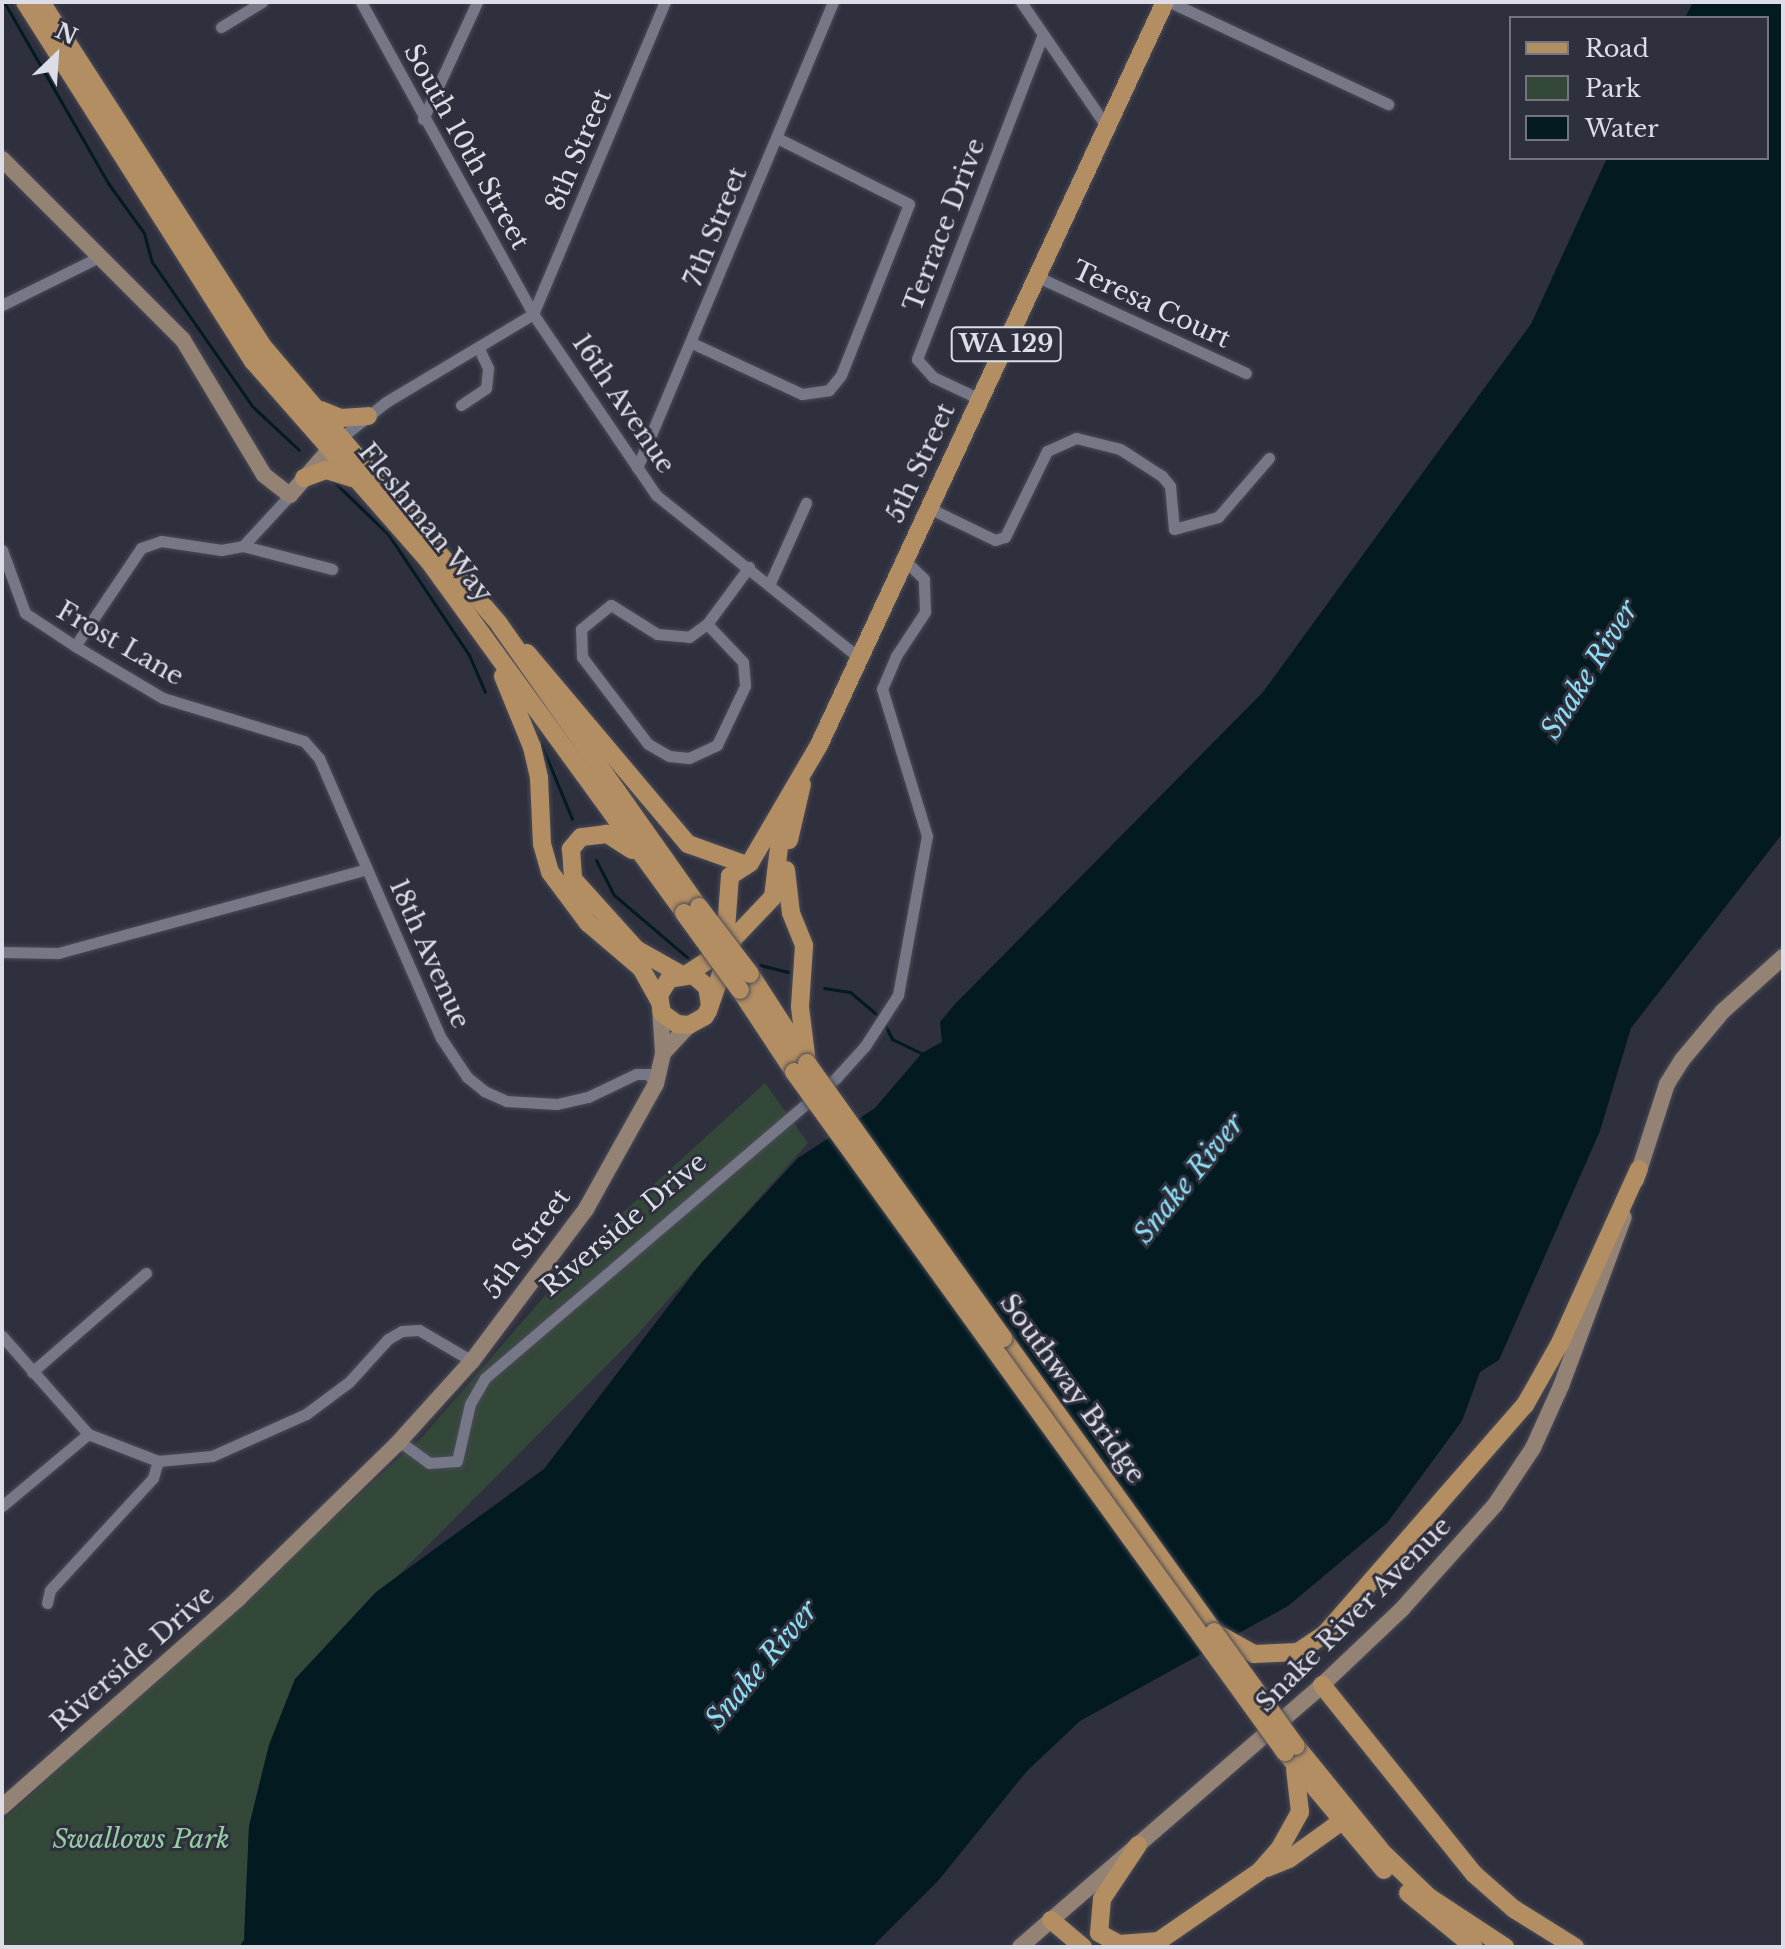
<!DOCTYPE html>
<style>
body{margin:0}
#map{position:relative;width:1785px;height:1949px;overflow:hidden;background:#2f303e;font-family:"Libre Baskerville",serif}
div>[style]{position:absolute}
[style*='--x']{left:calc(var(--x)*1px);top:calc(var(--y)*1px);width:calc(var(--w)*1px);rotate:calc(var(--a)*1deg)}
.green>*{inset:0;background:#344839}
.water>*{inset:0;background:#021a20}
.stream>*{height:3px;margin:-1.5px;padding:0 1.5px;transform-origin:1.5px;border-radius:1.5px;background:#021a20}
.roads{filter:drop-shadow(0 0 2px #4a4b56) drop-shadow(0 0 2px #4a4b56)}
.street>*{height:11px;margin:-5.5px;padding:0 5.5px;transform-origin:5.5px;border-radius:5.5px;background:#767888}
.secondary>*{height:16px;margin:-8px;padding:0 8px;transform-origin:8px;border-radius:8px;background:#948375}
.primary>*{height:18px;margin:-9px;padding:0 9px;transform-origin:9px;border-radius:9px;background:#b38e62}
.bridges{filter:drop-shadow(0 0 2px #4a4b56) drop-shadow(0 0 2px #4a4b56)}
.primary-bridge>*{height:18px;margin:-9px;padding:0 9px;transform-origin:9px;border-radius:9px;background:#b38e62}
span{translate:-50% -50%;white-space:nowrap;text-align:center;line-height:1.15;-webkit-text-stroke:6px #2f303e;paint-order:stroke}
.shield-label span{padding:2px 6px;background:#2f303e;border:2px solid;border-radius:6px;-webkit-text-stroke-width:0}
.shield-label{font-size:24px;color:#dcdde6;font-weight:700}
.street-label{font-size:26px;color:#dcdde6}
.park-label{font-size:26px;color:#96cea3;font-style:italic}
.water-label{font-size:28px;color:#8dddf3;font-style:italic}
.frame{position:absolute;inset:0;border:4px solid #dcdde6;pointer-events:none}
.legend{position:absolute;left:1509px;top:16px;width:260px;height:144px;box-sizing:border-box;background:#2f303e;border:2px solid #747581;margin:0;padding:10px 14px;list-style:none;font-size:24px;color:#dcdde6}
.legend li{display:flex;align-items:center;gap:16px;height:40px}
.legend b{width:40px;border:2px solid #747581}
.north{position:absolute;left:16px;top:16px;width:80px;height:80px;-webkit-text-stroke:6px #2f303e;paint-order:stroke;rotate:25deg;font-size:22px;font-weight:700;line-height:32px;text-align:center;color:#dcdde6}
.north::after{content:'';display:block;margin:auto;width:28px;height:36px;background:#dcdde6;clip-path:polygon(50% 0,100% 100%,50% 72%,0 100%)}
</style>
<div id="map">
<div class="green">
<div style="clip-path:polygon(765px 1083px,808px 1143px,634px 1338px,295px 1679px,269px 1745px,249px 1826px,244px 1940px,239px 1947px,2px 1947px,2px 1821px,422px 1437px,597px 1236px)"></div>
</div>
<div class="water">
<div style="clip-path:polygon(1693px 2px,1783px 2px,1783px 833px,1631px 1028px,1600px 1131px,1499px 1360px,1480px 1372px,1462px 1421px,1387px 1523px,1288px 1606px,1080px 1721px,1027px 1771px,938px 1881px,872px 1947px,239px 1947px,244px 1940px,249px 1826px,269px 1745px,295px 1679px,376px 1592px,544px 1469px,702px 1262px,798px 1158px,875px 1108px,922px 1053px,942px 1042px,940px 1022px,955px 1004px,1263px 692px,1531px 324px,1607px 158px,1767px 158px,1767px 18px,1685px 18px)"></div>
</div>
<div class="stream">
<div style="--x:4;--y:2;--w:209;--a:60.1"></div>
<div style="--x:108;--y:183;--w:62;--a:54.2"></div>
<div style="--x:144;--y:233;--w:30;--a:75"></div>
<div style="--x:152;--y:262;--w:175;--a:55.2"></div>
<div style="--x:252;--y:406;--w:64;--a:43.1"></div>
<div style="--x:332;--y:480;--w:78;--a:44"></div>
<div style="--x:388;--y:534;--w:146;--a:56.2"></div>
<div style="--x:469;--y:655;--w:40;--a:66.6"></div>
<div style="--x:541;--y:744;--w:81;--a:67.5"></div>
<div style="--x:596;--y:860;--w:39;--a:63"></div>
<div style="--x:614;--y:895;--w:97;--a:40.4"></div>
<div style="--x:760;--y:965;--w:29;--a:14"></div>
<div style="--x:824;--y:988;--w:26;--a:9"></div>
<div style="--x:850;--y:992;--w:35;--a:40"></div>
<div style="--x:885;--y:1025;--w:16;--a:63"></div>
<div style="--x:892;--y:1039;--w:37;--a:26"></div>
</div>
<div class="roads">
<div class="street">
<div style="--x:361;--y:2;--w:356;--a:61.1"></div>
<div style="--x:533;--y:314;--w:219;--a:55.8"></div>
<div style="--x:656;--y:495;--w:259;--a:38.7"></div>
<div style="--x:1021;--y:2;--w:152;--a:55.5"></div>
<div style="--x:1170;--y:2;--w:241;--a:25.1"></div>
<div style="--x:221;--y:27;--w:48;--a:-31.4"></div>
<div style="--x:423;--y:119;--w:129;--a:-65.2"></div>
<div style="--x:1038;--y:277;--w:229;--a:24.8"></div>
<div style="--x:2;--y:305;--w:108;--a:-26.3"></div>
<div style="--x:692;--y:343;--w:121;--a:24.9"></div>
<div style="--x:802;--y:394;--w:27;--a:-8"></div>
<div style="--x:829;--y:390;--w:19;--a:-51"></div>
<div style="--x:841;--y:375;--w:184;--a:-68.3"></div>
<div style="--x:909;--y:204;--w:148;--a:-153.4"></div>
<div style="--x:980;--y:399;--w:52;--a:-154.9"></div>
<div style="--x:933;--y:377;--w:24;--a:-132"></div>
<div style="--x:917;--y:359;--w:345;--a:-68.8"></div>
<div style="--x:461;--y:405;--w:30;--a:-34"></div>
<div style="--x:486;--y:388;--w:20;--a:-84"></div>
<div style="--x:488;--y:368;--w:21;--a:-115"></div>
<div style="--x:342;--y:437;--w:56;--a:-38.5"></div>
<div style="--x:386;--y:402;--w:171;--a:-30.9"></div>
<div style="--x:533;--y:314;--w:339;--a:-67.1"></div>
<div style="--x:637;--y:468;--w:506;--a:-67.19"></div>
<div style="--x:929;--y:508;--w:73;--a:25.9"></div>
<div style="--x:995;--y:540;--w:10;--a:-17"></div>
<div style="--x:1005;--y:537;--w:96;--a:-64"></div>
<div style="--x:1047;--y:451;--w:32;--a:-24"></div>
<div style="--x:1076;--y:438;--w:45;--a:14"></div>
<div style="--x:1120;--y:449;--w:50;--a:32.7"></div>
<div style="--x:1162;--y:476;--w:13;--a:51"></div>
<div style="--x:1170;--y:486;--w:43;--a:84.7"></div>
<div style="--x:1174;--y:529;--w:46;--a:-15.3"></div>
<div style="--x:1218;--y:517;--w:78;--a:-49.2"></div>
<div style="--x:243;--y:546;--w:92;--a:14.5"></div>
<div style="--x:2;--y:550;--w:67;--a:69.9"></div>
<div style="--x:25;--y:613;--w:60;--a:33.4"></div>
<div style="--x:75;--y:646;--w:102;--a:30.6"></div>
<div style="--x:163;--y:698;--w:147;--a:17"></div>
<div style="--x:304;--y:741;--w:23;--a:49"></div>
<div style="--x:319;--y:758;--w:121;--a:66.6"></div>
<div style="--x:770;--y:583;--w:88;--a:-65.8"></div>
<div style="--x:707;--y:624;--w:52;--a:46.5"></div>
<div style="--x:743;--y:662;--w:24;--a:85"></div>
<div style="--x:745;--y:686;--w:65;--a:115.4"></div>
<div style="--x:717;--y:745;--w:31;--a:155"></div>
<div style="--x:689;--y:758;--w:20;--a:-174"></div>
<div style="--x:669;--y:756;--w:24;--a:-150"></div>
<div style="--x:648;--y:744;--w:109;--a:-127.2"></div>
<div style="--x:582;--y:657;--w:28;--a:-92"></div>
<div style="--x:581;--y:629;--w:38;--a:-39"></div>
<div style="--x:611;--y:605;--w:54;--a:32.2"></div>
<div style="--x:657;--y:634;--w:32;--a:5"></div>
<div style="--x:689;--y:637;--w:22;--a:-36"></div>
<div style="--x:707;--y:624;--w:71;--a:-53.6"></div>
<div style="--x:75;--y:646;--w:118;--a:-56"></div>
<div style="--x:141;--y:548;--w:21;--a:-19"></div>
<div style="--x:161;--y:541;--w:61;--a:8.5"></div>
<div style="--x:221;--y:550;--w:22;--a:-10"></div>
<div style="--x:243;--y:546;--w:69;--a:-47.3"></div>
<div style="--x:2;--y:952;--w:56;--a:1"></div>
<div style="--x:58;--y:953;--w:320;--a:-15.2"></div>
<div style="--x:367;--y:869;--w:184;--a:66.4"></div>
<div style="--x:441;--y:1038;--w:47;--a:56.3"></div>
<div style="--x:467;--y:1077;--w:22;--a:39"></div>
<div style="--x:484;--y:1091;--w:24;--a:24"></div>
<div style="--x:506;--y:1101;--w:51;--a:3.4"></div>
<div style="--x:557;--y:1104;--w:32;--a:-13"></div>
<div style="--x:588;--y:1097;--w:53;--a:-25.6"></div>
<div style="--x:636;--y:1074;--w:12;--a:0"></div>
<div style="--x:648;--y:1074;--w:13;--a:51"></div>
<div style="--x:2;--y:1336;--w:130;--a:48.7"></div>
<div style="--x:88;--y:1434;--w:75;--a:21.1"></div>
<div style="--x:158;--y:1461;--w:54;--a:-5.3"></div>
<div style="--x:212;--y:1456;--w:103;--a:-24.1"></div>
<div style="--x:306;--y:1414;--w:54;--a:-36.7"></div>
<div style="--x:349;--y:1382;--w:58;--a:-47.8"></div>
<div style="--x:388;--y:1339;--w:16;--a:-30"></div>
<div style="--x:402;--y:1331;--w:17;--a:-3"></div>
<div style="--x:419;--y:1330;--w:61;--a:30.3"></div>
<div style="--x:32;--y:1372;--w:151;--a:-41"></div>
<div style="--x:399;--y:1441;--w:37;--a:36"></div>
<div style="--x:429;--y:1463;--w:28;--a:-4"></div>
<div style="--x:457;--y:1461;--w:58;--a:-77.2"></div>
<div style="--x:470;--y:1404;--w:30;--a:-60"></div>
<div style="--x:485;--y:1378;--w:462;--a:-40.5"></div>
<div style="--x:836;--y:1078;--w:43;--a:-47.8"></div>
<div style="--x:865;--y:1046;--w:61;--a:-57.1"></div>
<div style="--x:898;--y:995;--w:162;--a:-79.7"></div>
<div style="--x:927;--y:836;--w:154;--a:-107"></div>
<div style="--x:882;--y:689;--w:36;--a:-67"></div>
<div style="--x:896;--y:656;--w:53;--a:-56.6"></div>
<div style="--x:925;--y:612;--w:33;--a:-92"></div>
<div style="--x:924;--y:579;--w:28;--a:-136"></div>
<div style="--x:2;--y:1506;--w:112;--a:-39.9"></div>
<div style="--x:47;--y:1603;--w:13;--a:-77"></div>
<div style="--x:50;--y:1590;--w:152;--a:-47.4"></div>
<div style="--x:153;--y:1478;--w:18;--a:-74"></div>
</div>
<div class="secondary">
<div style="--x:2;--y:159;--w:256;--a:45"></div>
<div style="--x:183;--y:340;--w:157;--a:59"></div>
<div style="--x:264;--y:475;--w:33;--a:38"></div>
<div style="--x:290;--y:495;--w:72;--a:-49"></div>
<div style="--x:663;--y:1053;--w:38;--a:-47"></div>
<div style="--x:1636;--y:1180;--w:101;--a:-72.1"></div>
<div style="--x:1667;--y:1084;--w:28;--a:-58"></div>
<div style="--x:1682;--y:1060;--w:64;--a:-50.1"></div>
<div style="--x:1723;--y:1011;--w:81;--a:-42"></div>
<div style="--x:2;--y:1807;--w:315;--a:-41.4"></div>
<div style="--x:238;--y:1599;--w:222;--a:-44.3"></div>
<div style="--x:397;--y:1444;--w:112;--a:-47.9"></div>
<div style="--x:472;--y:1361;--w:190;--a:-53.1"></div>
<div style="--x:586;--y:1209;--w:143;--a:-60.8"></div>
<div style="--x:656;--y:1084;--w:32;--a:-77"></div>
<div style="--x:663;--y:1053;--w:46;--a:-93.7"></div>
<div style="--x:1020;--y:1947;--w:400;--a:-40.9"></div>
<div style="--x:1322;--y:1685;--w:110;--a:-43.5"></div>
<div style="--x:1402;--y:1609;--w:140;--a:-48.2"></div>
<div style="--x:1495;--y:1505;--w:69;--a:-56.3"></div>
<div style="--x:1533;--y:1448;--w:68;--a:-65.7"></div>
<div style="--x:1561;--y:1386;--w:180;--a:-69.6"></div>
</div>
<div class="primary">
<div style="--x:25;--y:2;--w:425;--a:57.6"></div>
<div style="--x:253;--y:361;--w:265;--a:48.7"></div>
<div style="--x:428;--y:560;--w:436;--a:54"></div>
<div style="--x:41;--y:2;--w:407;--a:57.2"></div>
<div style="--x:261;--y:344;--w:367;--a:49.6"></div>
<div style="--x:499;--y:624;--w:347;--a:54.8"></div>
<div style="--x:321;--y:410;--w:22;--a:22"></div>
<div style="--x:341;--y:418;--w:27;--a:-4"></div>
<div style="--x:304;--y:478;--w:23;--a:-20"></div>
<div style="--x:326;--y:470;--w:28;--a:17"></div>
<div style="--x:527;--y:653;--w:250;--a:49.9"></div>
<div style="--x:688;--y:844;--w:59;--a:19.7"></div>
<div style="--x:503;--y:676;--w:77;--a:67.8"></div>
<div style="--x:532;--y:747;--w:32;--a:77"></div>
<div style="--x:539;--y:778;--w:66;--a:87.4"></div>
<div style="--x:542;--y:844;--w:29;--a:74"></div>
<div style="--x:550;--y:872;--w:64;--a:53.3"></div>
<div style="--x:588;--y:923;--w:70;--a:40.3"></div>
<div style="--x:641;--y:968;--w:38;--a:61"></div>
<div style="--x:789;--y:840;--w:57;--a:-76.9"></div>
<div style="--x:632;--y:850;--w:30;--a:-147"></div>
<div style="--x:607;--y:834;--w:26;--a:173"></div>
<div style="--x:581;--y:837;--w:16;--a:130"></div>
<div style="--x:571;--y:849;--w:30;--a:86"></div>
<div style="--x:573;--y:879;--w:94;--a:48"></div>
<div style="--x:636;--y:949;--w:51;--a:29.6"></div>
<div style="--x:750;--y:863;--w:137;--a:-59.7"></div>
<div style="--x:819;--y:745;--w:820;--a:-65.03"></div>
<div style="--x:786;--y:870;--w:43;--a:83.4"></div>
<div style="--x:791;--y:913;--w:35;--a:68"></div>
<div style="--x:804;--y:946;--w:61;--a:93.8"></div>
<div style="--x:800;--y:1007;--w:56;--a:82.9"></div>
<div style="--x:687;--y:974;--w:30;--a:-33"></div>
<div style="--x:712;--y:958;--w:32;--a:-64"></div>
<div style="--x:726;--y:929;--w:53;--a:-85.7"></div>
<div style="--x:730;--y:876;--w:24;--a:-33"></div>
<div style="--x:750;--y:974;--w:99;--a:57"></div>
<div style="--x:740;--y:990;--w:98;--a:56.6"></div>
<div style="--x:710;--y:1005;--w:18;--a:-99"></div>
<div style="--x:707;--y:987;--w:18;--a:-139"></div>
<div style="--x:693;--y:975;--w:24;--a:171"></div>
<div style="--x:669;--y:979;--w:19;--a:122"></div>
<div style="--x:659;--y:995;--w:18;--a:81"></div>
<div style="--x:662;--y:1013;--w:19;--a:36"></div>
<div style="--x:677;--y:1024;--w:12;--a:5"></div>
<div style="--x:689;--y:1025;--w:18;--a:-29"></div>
<div style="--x:705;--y:1016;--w:6;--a:-59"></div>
<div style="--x:708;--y:1011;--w:76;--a:-70.9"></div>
<div style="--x:733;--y:939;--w:58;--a:-46.4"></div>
<div style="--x:773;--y:897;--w:75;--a:-83.1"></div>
<div style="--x:1003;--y:1338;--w:362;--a:54.3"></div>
<div style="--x:1214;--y:1632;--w:46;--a:28.8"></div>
<div style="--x:1254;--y:1654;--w:44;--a:-2.6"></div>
<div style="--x:1298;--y:1652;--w:32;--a:-34"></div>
<div style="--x:1325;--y:1634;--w:304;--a:-48.9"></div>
<div style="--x:1525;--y:1405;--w:71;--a:-60.6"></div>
<div style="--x:1560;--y:1343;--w:191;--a:-65.6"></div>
<div style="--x:1322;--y:1685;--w:243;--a:51.2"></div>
<div style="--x:1474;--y:1874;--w:53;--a:41.2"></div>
<div style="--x:1514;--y:1909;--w:72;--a:31.9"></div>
<div style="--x:1296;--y:1746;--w:136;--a:50.9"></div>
<div style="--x:1382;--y:1852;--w:65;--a:43.8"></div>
<div style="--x:1429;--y:1897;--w:91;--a:33.3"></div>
<div style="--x:1285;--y:1752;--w:154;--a:50"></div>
<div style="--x:1138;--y:1845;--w:65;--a:123.7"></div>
<div style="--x:1102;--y:1899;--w:34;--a:95"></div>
<div style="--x:1099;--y:1933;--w:23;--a:29"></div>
<div style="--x:1119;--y:1944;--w:41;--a:-4.2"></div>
<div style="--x:1267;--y:1868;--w:24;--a:-22"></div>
<div style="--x:1289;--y:1859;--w:65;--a:-35.6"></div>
<div style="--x:1408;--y:1893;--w:85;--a:39.3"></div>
<div style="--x:1051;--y:1920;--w:42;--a:40.2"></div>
<div style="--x:1150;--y:1947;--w:134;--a:-34.6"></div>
<div style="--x:1260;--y:1871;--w:30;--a:-49"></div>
<div style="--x:1280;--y:1848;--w:41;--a:-60.9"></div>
<div style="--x:1300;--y:1812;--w:43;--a:-96.6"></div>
</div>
</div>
<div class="bridges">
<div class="primary-bridge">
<div style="--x:699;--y:907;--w:84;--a:52.7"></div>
<div style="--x:684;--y:913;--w:95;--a:54"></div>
<div style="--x:807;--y:1063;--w:338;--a:54.5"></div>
<div style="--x:794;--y:1072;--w:839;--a:54.17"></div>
<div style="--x:1214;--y:1632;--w:140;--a:54.3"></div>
</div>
</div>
<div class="shield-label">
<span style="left:1006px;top:344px">WA 129</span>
</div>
<div class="street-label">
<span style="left:466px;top:147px;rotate:61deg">South 10th Street</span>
<span style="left:579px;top:150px;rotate:-67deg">8th Street</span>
<span style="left:945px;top:225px;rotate:-69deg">Terrace Drive</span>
<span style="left:716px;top:227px;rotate:-68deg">7th Street</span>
<span style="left:1151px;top:305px;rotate:25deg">Teresa Court</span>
<span style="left:623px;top:404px;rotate:56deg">16th Avenue</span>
<span style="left:921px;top:463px;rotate:-65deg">5th Street</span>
<span style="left:425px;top:523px;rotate:51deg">Fleshman Way</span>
<span style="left:120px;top:644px;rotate:30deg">Frost Lane</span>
<span style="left:429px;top:954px;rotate:66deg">18th Avenue</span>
<span style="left:624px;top:1225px;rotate:-40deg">Riverside Drive</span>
<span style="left:527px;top:1244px;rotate:-54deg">5th Street</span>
<span style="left:1072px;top:1389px;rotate:54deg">Southway Bridge</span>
<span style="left:1354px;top:1615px;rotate:-45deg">Snake River Avenue</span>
<span style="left:133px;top:1659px;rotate:-41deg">Riverside Drive</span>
</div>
<div class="park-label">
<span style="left:141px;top:1840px">Swallows Park</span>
</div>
<div class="water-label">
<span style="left:1590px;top:670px;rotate:-58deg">Snake River</span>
<span style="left:1189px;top:1179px;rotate:-51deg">Snake River</span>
<span style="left:762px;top:1665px;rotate:-50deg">Snake River</span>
</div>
<div class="frame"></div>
<ul class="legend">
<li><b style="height:10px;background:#b38e62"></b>Road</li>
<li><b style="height:22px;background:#344839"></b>Park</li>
<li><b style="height:22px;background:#021a20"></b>Water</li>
</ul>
<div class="north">N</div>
</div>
